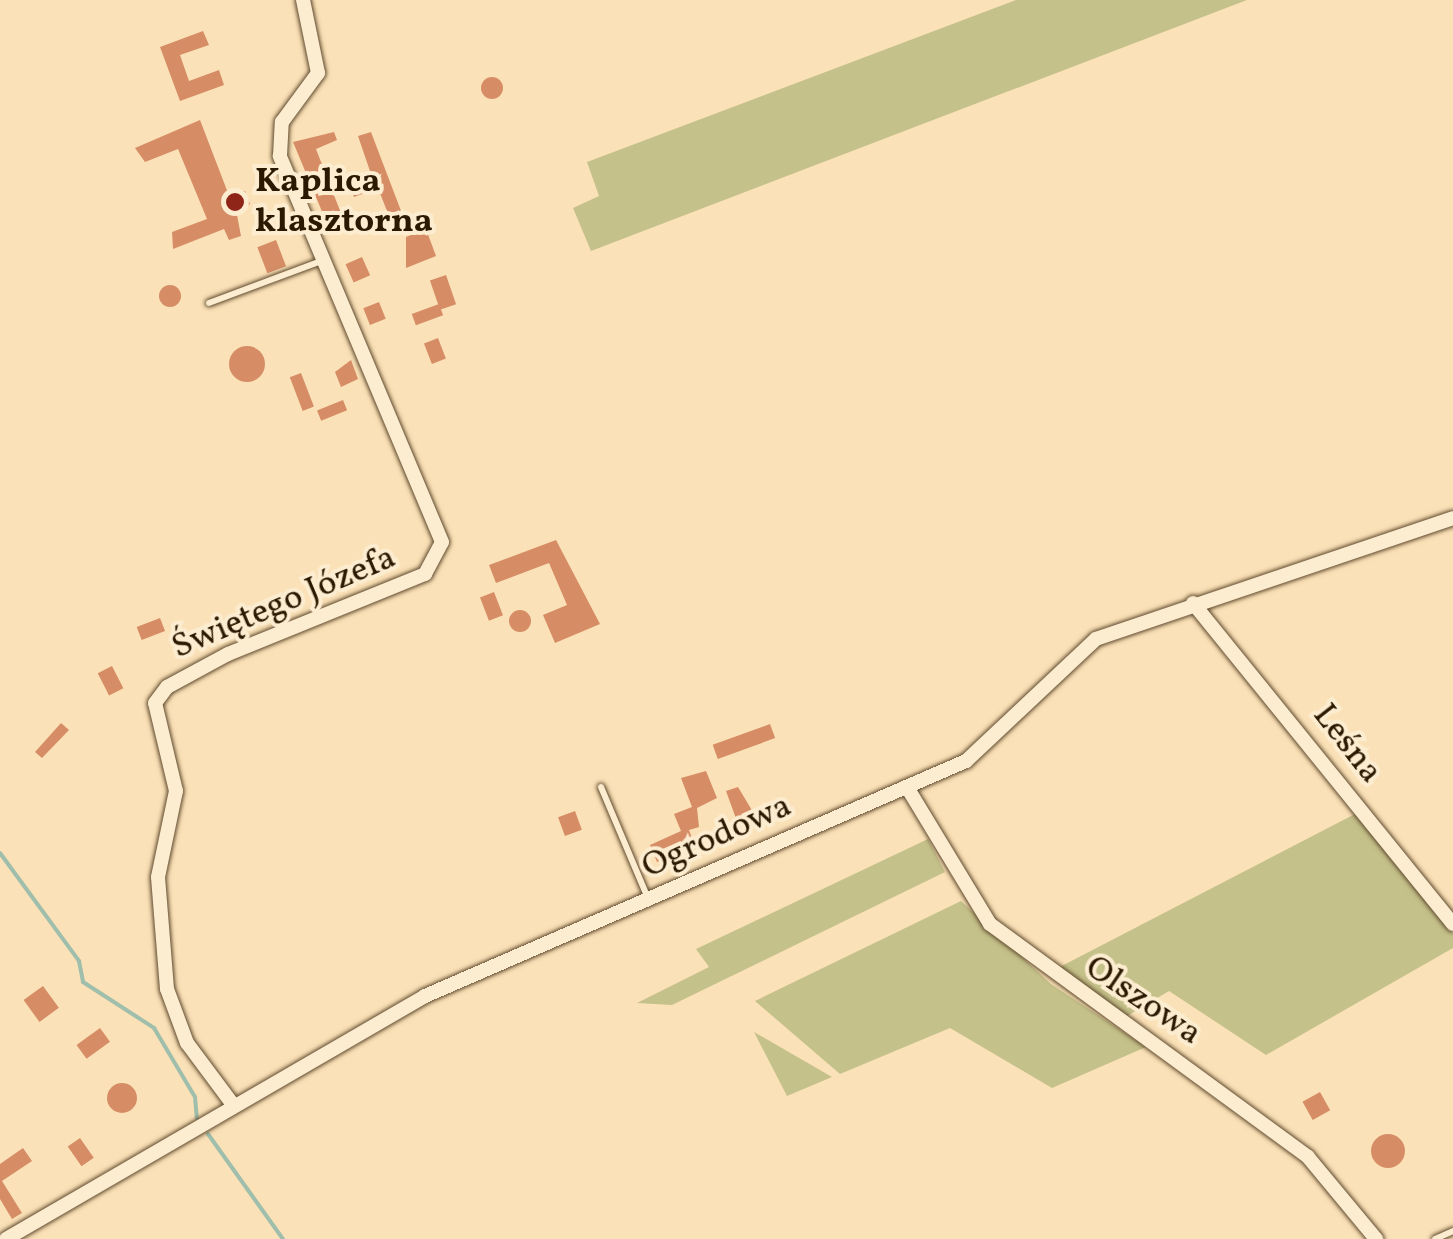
<!DOCTYPE html>
<meta charset="utf-8">
<style>
body{margin:0}
#map{position:relative;width:1453px;height:1239px;overflow:hidden;background:#fbe1b7;font-family:Vollkorn,serif}
div>[style]{position:absolute}
[style*='--x']{left:calc(var(--x)*1px);top:calc(var(--y)*1px);width:calc(var(--w)*1px);rotate:calc(var(--a)*1deg)}
.green>*{inset:0;background:#c5c18a}
.stream>*{height:4px;margin:-2px;padding:0 2px;transform-origin:2px;border-radius:2px;background:#9fbeab}
.building>*{inset:0;background:#d68d66;transform-origin:0 0}
.round{border-radius:50%}
.roads{filter:drop-shadow(0 0 2px #5f4a2e) drop-shadow(0 0 2px #5f4a2e)}
.service>*{height:6px;margin:-3px;padding:0 3px;transform-origin:3px;border-radius:3px;background:#fcecd0}
.minor>*{height:14px;margin:-7px;padding:0 7px;transform-origin:7px;border-radius:7px;background:#fcecd0}
.dots>*{width:28px;height:28px;translate:-50% -50%;box-sizing:border-box;border:5px solid #fcecd0;border-radius:50%}
span{translate:-50% -50%;white-space:nowrap;text-align:center;line-height:1.15;-webkit-text-stroke:8px #fcecd0;paint-order:stroke}
.poi-label{font-size:35px;color:#2b1800;font-weight:700}
.left{translate:0 -50%;text-align:left}
.street-label{font-size:35px;color:#2b1800}
</style>
<div id="map">
<div class="green">
<div style="clip-path:polygon(1016px 0,1247px 0,591px 251px,573px 208px,599px 196px,587px 162px)"></div>
<div style="clip-path:polygon(1355px 814px,1453px 934px,1453px 948px,1266px 1055px,1169px 991px,1127px 1016px,1054px 970px)"></div>
<div style="clip-path:polygon(928px 839px,945px 872px,672px 1005px,637px 1003px,709px 967px,696px 949px)"></div>
<div style="clip-path:polygon(961px 901px,1051px 984px,1146px 1047px,1052px 1088px,950px 1028px,840px 1074px,755px 1001px)"></div>
<div style="clip-path:polygon(754px 1032px,832px 1077px,787px 1096px)"></div>
</div>
<div class="stream">
<div style="--x:0;--y:853;--w:134;--a:53.8"></div>
<div style="--x:79;--y:961;--w:21;--a:79"></div>
<div style="--x:83;--y:982;--w:85;--a:32.9"></div>
<div style="--x:154;--y:1028;--w:80;--a:59.3"></div>
<div style="--x:195;--y:1097;--w:21;--a:85"></div>
<div style="--x:208;--y:1134;--w:129;--a:54.5"></div>
</div>
<div class="building">
<div style="clip-path:polygon(203px 31px,209px 45px,180px 55px,189px 81px,219px 70px,224px 85px,180px 101px,160px 47px)"></div>
<div class="round" style="left:481px;top:77px;width:22px;height:22px"></div>
<div style="clip-path:polygon(200px 120px,228px 193px,245px 191px,250px 204px,237px 215px,241px 236px,229px 240px,224px 229px,173px 249px,172px 232px,207px 219px,178px 149px,145px 162px,135px 148px)"></div>
<div style="clip-path:polygon(334px 132px,337px 140px,316px 149px,346px 226px,331px 233px,293px 142px)"></div>
<div style="clip-path:polygon(371px 132px,406px 224px,394px 229px,378px 188px,354px 197px,350px 185px,372px 177px,358px 136px)"></div>
<div style="clip-path:polygon(426px 229px,436px 256px,406px 268px,406px 237px)"></div>
<div style="left:276px;top:240px;width:28px;height:20px;rotate:69deg"></div>
<div style="left:362px;top:257px;width:20px;height:18px;rotate:66deg"></div>
<div style="left:446px;top:275px;width:31px;height:17px;rotate:71deg"></div>
<div class="round" style="left:159px;top:285px;width:22px;height:22px"></div>
<div style="left:379px;top:302px;width:18px;height:17px;rotate:68deg"></div>
<div style="left:439px;top:304px;width:12px;height:29px;rotate:70deg"></div>
<div style="left:438px;top:338px;width:22px;height:15px;rotate:69deg"></div>
<div class="round" style="left:229px;top:346px;width:36px;height:36px"></div>
<div style="clip-path:polygon(351px 360px,358px 379px,341px 387px,335px 372px)"></div>
<div style="left:301px;top:373px;width:36px;height:12px;rotate:69deg"></div>
<div style="left:343px;top:400px;width:11px;height:28px;rotate:68deg"></div>
<div style="clip-path:polygon(556px 540px,600px 624px,555px 643px,543px 615px,567px 605px,549px 563px,496px 583px,489px 565px)"></div>
<div style="left:494px;top:592px;width:25px;height:15px;rotate:69deg"></div>
<div class="round" style="left:509px;top:610px;width:22px;height:22px"></div>
<div style="left:160px;top:618px;width:14px;height:25px;rotate:69deg"></div>
<div style="left:112px;top:666px;width:25px;height:16px;rotate:63deg"></div>
<div style="clip-path:polygon(61px 723px,69px 730px,42px 758px,35px 752px)"></div>
<div style="left:770px;top:724px;width:15px;height:61px;rotate:70deg"></div>
<div style="clip-path:polygon(706px 771px,717px 798px,697px 808px,699px 827px,689px 830px,696px 849px,657px 862px,650px 845px,681px 831px,674px 814px,692px 807px,681px 778px)"></div>
<div style="clip-path:polygon(738px 787px,756px 817px,752px 827px,738px 825px,742px 838px,720px 845px,715px 832px,738px 824px,726px 791px)"></div>
<div style="left:575px;top:811px;width:20px;height:18px;rotate:70deg"></div>
<div style="left:43px;top:986px;width:27px;height:24px;rotate:54deg"></div>
<div style="left:100px;top:1028px;width:17px;height:29px;rotate:54deg"></div>
<div class="round" style="left:107px;top:1083px;width:30px;height:30px"></div>
<div style="left:1320px;top:1092px;width:21px;height:20px;rotate:61deg"></div>
<div class="round" style="left:1371px;top:1134px;width:34px;height:34px"></div>
<div style="left:80px;top:1138px;width:24px;height:15px;rotate:55deg"></div>
<div style="clip-path:polygon(23px 1148px,32px 1161px,2px 1181px,22px 1213px,12px 1219px,0 1199px,0 1164px)"></div>
</div>
<div class="roads">
<div class="service">
<div style="--x:209;--y:303;--w:123;--a:-20.5"></div>
<div style="--x:601;--y:787;--w:121;--a:67.1"></div>
<div style="--x:1435;--y:1239;--w:20;--a:-24"></div>
</div>
<div class="minor">
<div style="--x:1193;--y:603;--w:413;--a:51"></div>
<div style="--x:907;--y:787;--w:160;--a:58.8"></div>
<div style="--x:990;--y:924;--w:394;--a:36.2"></div>
<div style="--x:1308;--y:1157;--w:107;--a:50.3"></div>
<div style="--x:234;--y:1106;--w:79;--a:-126.7"></div>
<div style="--x:187;--y:1043;--w:58;--a:-110.3"></div>
<div style="--x:167;--y:989;--w:112;--a:-94.6"></div>
<div style="--x:158;--y:877;--w:88;--a:-78.2"></div>
<div style="--x:176;--y:791;--w:90;--a:-103.4"></div>
<div style="--x:155;--y:703;--w:20;--a:-53"></div>
<div style="--x:167;--y:687;--w:69;--a:-28.4"></div>
<div style="--x:228;--y:654;--w:213;--a:-22.1"></div>
<div style="--x:425;--y:574;--w:36;--a:-62"></div>
<div style="--x:442;--y:542;--w:419;--a:-112.8"></div>
<div style="--x:280;--y:156;--w:34;--a:-87"></div>
<div style="--x:282;--y:122;--w:61;--a:-53.7"></div>
<div style="--x:318;--y:73;--w:75;--a:-101.6"></div>
<div style="--x:6;--y:1239;--w:484;--a:-30.1"></div>
<div style="--x:425;--y:996;--w:590;--a:-23.48"></div>
<div style="--x:966;--y:761;--w:178;--a:-43.2"></div>
<div style="--x:1096;--y:639;--w:377;--a:-18.7"></div>
</div>
</div>
<div class="dots">
<div style="left:235px;top:202px;background:#8f2418"></div>
</div>
<div class="poi-label">
<span class="left" style="left:255px;top:202px">Kaplica<br>klasztorna</span>
</div>
<div class="street-label">
<span style="left:284px;top:603px;rotate:-23deg">Świętego Józefa</span>
<span style="left:1347px;top:744px;rotate:52deg">Leśna</span>
<span style="left:717px;top:837px;rotate:-24deg">Ogrodowa</span>
<span style="left:1143px;top:1001px;rotate:34deg">Olszowa</span>
</div>
</div>
